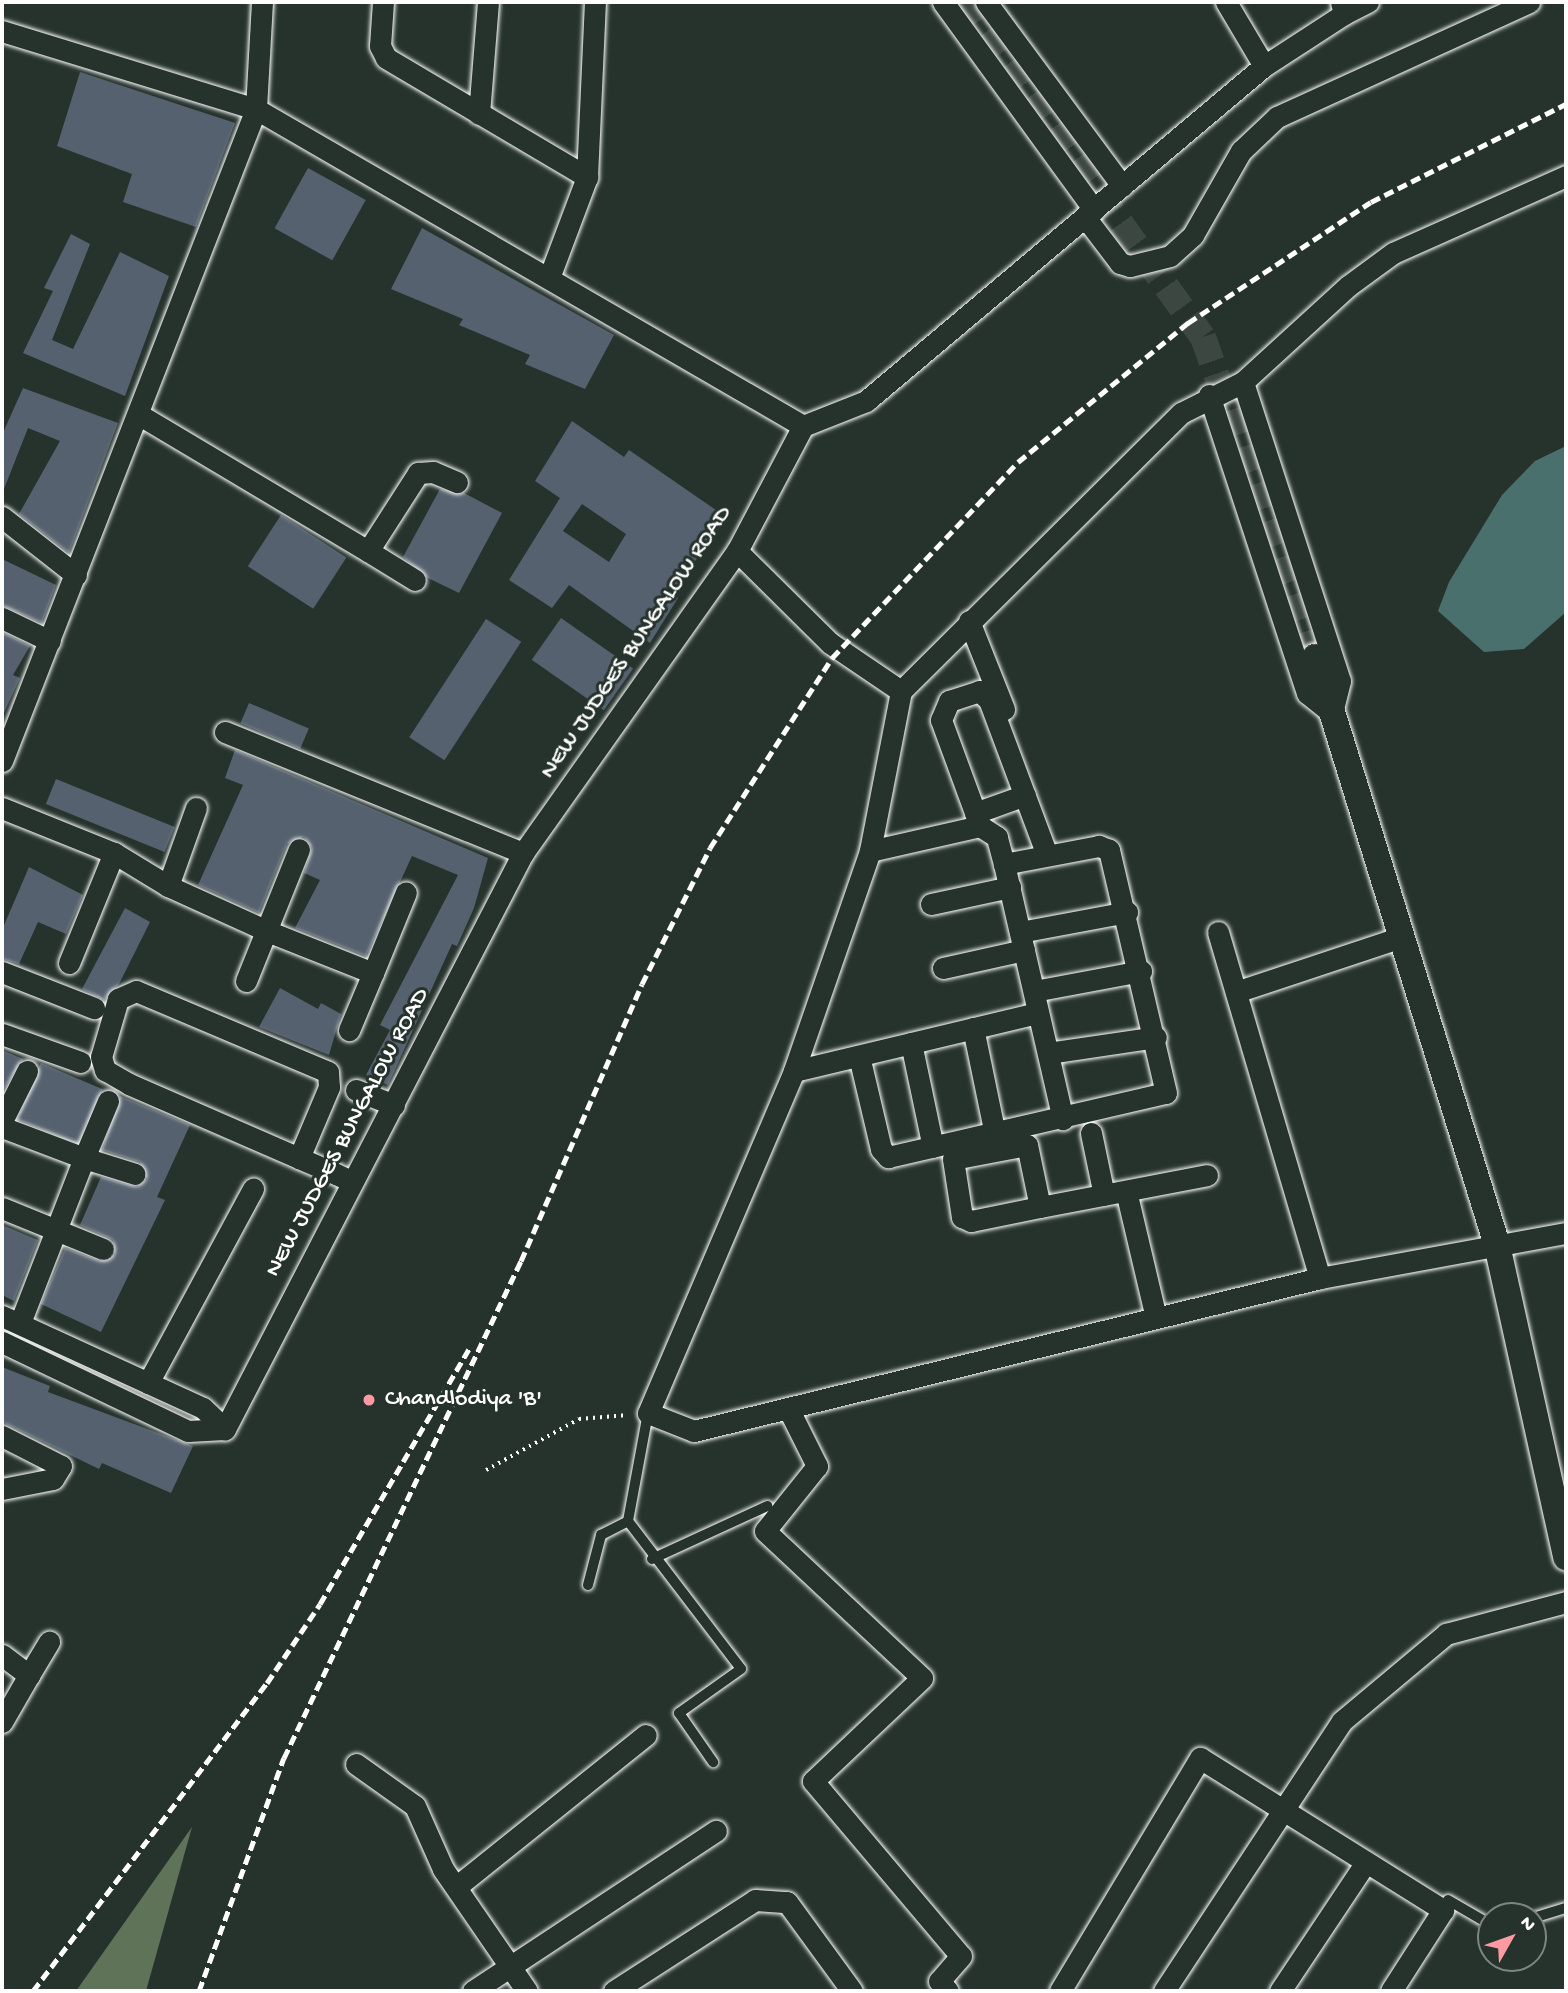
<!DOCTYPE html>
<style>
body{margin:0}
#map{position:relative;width:1568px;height:1993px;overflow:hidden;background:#26332d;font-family:"Gochi Hand",sans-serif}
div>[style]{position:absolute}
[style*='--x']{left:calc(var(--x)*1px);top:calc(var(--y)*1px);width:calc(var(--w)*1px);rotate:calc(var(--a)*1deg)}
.green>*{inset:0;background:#5e7357}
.water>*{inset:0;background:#4a706e}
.building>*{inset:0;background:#55616e;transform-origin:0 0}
.tertiary-tunnel>*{height:26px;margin-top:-13px;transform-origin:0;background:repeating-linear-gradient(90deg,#3c4742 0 26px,transparent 0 39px)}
.path>*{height:3.5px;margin-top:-1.75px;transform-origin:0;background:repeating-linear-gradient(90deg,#fff 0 2px,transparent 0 7px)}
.roads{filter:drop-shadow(0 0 2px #fff) drop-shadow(0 0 2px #fff)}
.service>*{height:10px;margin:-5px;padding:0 5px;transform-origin:5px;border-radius:5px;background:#26332d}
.minor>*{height:21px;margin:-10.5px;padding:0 10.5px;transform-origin:10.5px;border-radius:10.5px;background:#26332d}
.tertiary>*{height:26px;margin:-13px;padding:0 13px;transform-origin:13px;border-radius:13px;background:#26332d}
.rail>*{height:5px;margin-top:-2.5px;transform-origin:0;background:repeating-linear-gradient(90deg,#fff 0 10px,transparent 0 15px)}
.dots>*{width:19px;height:19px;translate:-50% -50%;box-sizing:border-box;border:4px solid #26332d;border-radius:50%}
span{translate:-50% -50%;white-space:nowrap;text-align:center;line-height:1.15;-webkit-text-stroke:6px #26332d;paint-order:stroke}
.street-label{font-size:24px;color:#fff}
.poi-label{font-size:24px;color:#fff}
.left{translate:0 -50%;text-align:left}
.frame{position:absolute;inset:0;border:4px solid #fff;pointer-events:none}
.north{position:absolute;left:1477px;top:1902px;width:70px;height:70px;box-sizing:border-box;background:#26332d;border:2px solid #7d8581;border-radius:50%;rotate:50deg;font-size:19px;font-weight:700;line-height:28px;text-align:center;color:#fff}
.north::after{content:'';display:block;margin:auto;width:24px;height:32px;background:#ff9aa2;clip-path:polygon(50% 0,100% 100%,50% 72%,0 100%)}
</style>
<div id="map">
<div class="green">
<div style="clip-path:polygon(192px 1827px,146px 1991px,76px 1991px)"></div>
</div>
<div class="water">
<div style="clip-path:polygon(1566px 446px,1566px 612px,1524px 649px,1484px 652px,1438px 611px,1449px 582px,1502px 495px,1535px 461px)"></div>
</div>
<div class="building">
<div style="clip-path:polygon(80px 72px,235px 123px,196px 227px,123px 202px,132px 174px,57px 146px)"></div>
<div style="left:308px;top:168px;width:66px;height:69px;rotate:29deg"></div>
<div style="clip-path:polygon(422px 228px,614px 335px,585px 389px,525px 364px,530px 355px,459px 325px,463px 319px,391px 289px)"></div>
<div style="clip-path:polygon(71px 234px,90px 244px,52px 340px,73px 349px,120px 252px,169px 276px,125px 396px,23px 353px,53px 291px,44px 288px)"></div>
<div style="clip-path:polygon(23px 388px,118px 423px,69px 553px,19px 514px,60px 441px,28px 428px,2px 494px,2px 435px)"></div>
<div style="clip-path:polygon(evenodd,572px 421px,624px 457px,629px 450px,726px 517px,672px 594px,678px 598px,650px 643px,569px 585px,552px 608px,509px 580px,560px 498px,535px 481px,572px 421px,582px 504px,626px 534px,609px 562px,563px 531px,582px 504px)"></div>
<div style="clip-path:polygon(440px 489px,464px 493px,502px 513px,459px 593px,428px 578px,403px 557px)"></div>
<div style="left:281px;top:515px;width:78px;height:61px;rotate:33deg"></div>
<div style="clip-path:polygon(2px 559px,56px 585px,42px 623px,2px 605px)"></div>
<div style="left:561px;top:618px;width:88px;height:51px;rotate:35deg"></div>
<div style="left:486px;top:619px;width:42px;height:141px;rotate:33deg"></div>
<div style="clip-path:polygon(2px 632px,30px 646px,13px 675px,20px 678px,2px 717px)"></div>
<div style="left:249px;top:703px;width:65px;height:22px;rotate:23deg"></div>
<div style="clip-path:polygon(235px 750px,488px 858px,474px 908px,457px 946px,452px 944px,388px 1085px,366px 1075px,390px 1030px,380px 1025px,458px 875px,412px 856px,366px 956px,295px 928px,320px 880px,304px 873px,312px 848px,304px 837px,287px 844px,259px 913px,198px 885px,243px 785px,225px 778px)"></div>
<div style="left:56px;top:779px;width:128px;height:27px;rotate:22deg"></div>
<div style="clip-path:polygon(29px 867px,83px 895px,66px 934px,38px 922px,19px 964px,2px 959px,2px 930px)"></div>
<div style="clip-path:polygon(125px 908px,150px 922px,119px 984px,104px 1000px,82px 989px)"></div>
<div style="clip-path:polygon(280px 988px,318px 1009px,321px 1003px,341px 1014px,329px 1055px,259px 1027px)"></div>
<div style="clip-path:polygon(2px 1050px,23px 1059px,2px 1092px)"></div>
<div style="left:41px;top:1063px;width:67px;height:61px;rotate:23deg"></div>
<div style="clip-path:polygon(120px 1096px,190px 1125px,157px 1197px,165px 1200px,101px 1332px,41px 1304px,65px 1248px,99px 1261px,115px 1255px,113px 1240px,80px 1225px,101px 1177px,137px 1187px,147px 1179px,140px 1162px,102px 1150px)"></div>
<div style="clip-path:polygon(2px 1225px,38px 1240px,14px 1301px,2px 1295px)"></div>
<div style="clip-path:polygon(2px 1367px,50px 1386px,48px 1392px,193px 1446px,171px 1493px,102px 1463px,99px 1469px,2px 1422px)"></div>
</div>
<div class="tertiary-tunnel">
<div style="--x:961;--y:2;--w:413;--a:54.2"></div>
<div style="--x:1203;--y:337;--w:339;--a:70.7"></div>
</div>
<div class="path">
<div style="--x:486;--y:1470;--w:106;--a:-28.7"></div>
<div style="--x:579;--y:1419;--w:49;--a:-4.7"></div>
</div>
<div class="roads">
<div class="service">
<div style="--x:648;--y:1413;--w:110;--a:100.5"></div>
<div style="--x:628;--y:1521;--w:186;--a:52.6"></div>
<div style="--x:741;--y:1669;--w:76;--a:144.6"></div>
<div style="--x:679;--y:1713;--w:60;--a:55.2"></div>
<div style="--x:652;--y:1559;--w:127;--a:-24.7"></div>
<div style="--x:588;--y:1585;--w:52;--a:-75.4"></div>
<div style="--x:601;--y:1535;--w:30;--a:-27"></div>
<div style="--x:1448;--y:1900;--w:50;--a:30.2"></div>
<div style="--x:1533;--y:1918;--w:34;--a:-17"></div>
</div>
<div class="minor">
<div style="--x:383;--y:2;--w:44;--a:93.9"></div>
<div style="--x:380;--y:46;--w:13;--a:63"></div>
<div style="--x:386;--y:58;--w:234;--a:30.6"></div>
<div style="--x:943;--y:2;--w:257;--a:54"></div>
<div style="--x:986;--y:2;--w:229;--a:53.5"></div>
<div style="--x:1226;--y:2;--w:74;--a:59.3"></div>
<div style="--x:1344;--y:14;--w:27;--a:-27"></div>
<div style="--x:2;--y:31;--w:266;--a:17.1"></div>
<div style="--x:256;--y:109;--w:632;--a:30.09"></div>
<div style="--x:803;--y:426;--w:141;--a:117.8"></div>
<div style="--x:737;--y:551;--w:370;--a:125.3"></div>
<div style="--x:523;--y:853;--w:649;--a:117.36"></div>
<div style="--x:479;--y:114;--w:112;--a:-85.4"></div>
<div style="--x:1566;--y:176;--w:189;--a:156"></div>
<div style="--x:1393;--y:253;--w:56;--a:143.7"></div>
<div style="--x:1348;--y:286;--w:142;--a:137.6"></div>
<div style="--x:1243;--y:382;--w:69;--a:153.4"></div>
<div style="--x:1181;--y:413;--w:395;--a:135.2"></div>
<div style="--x:901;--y:691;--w:163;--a:101"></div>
<div style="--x:870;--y:851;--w:233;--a:109.1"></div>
<div style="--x:794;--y:1071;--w:372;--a:113.1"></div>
<div style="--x:648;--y:1413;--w:49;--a:21.4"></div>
<div style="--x:694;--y:1431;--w:644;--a:-13.73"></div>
<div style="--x:1320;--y:1278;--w:250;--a:-10.4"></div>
<div style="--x:1085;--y:217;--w:58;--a:52.7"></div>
<div style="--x:1120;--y:263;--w:10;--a:17"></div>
<div style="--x:1130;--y:266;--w:41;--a:-14"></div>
<div style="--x:1170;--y:256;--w:31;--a:-42"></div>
<div style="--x:1193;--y:235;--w:97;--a:-60.3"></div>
<div style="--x:1241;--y:151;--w:50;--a:-43.4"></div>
<div style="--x:1277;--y:117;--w:277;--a:-24.5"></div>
<div style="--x:549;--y:278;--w:108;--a:-69.4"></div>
<div style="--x:587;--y:177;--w:175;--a:-87.4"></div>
<div style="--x:1209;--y:395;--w:314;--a:71.8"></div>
<div style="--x:1307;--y:693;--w:32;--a:39"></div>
<div style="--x:1332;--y:713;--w:33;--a:-76"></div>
<div style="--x:1340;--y:681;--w:314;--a:-108"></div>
<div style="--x:138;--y:414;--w:268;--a:30.8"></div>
<div style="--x:368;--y:551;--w:93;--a:-57.3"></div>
<div style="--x:418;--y:473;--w:15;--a:-4"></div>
<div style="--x:433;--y:472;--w:26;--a:23"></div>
<div style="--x:803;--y:426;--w:68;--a:-21.6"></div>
<div style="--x:866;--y:401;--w:520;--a:-40.09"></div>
<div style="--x:1264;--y:66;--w:95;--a:-33"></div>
<div style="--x:1344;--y:14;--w:12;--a:-104"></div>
<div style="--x:2;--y:517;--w:94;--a:38.1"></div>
<div style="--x:368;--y:551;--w:55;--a:31.7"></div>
<div style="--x:737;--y:551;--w:131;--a:44.7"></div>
<div style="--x:830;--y:643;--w:86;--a:34.1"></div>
<div style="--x:2;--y:618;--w:53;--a:25.6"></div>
<div style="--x:969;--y:621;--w:95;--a:68.3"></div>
<div style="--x:225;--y:732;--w:322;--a:22.1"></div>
<div style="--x:2;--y:761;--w:700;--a:-68.72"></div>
<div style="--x:256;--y:109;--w:107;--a:-86.8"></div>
<div style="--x:2;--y:808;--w:121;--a:21.9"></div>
<div style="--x:114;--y:853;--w:63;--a:31.4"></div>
<div style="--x:168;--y:886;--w:109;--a:24.4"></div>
<div style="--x:267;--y:931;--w:114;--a:21.6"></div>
<div style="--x:373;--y:973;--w:62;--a:112.8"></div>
<div style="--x:975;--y:813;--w:53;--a:-19.8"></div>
<div style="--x:980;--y:826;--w:113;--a:-110.2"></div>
<div style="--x:941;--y:720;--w:21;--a:-67"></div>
<div style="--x:949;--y:701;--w:32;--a:-18"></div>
<div style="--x:979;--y:691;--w:13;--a:42"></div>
<div style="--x:989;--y:700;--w:165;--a:69.5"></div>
<div style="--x:1004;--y:864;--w:262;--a:77"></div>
<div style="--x:168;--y:886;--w:83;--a:-70.3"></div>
<div style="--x:931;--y:904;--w:81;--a:-12.1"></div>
<div style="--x:1020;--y:932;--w:109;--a:-10.6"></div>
<div style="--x:1218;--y:932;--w:361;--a:73.6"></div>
<div style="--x:69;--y:963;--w:119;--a:-67.8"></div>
<div style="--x:943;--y:968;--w:83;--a:-12.5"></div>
<div style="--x:2;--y:972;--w:99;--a:21.4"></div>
<div style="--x:373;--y:973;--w:87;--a:-67.8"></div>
<div style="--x:246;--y:981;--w:142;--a:-68.1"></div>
<div style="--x:1034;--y:991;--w:109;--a:-10.6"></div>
<div style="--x:1236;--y:992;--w:171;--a:-18.4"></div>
<div style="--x:973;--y:1028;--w:108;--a:78.3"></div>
<div style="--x:2;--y:1034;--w:83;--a:19.7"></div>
<div style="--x:911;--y:1043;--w:106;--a:78.1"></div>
<div style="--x:1048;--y:1053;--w:109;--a:-8.4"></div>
<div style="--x:859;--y:1056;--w:96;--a:76.7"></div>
<div style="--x:881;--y:1149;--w:11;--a:49"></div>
<div style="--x:888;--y:1157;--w:285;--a:-13"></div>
<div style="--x:1166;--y:1093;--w:250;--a:-103.2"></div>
<div style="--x:1109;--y:850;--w:11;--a:-158"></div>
<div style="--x:1099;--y:846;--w:97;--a:169.3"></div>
<div style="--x:1004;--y:864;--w:28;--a:-105"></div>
<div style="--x:997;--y:837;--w:20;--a:-147"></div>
<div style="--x:980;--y:826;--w:113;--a:167.2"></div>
<div style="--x:794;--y:1071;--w:251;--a:-13.4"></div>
<div style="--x:356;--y:1090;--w:41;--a:21.5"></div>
<div style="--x:108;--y:1101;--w:62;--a:112.8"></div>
<div style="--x:84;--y:1158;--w:53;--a:17.4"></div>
<div style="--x:2;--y:1121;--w:56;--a:-63.4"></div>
<div style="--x:2;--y:1127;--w:88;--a:20.7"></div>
<div style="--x:84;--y:1158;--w:177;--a:111.2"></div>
<div style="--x:1091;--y:1133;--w:63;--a:78.2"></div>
<div style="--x:299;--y:1158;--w:77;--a:-67.1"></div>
<div style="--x:329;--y:1087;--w:15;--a:-94"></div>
<div style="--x:328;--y:1072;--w:208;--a:-157.1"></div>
<div style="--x:136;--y:991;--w:20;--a:156"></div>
<div style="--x:118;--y:999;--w:60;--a:106.3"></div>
<div style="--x:101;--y:1057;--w:14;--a:73"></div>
<div style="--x:105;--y:1070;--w:28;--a:30"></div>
<div style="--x:129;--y:1084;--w:185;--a:23.5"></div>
<div style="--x:299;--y:1158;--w:40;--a:23.4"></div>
<div style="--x:336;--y:1174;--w:17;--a:25"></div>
<div style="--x:1126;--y:1191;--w:130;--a:76.7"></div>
<div style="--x:1040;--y:1207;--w:63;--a:-101.8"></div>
<div style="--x:1027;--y:1145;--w:75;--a:169.3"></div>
<div style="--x:953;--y:1159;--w:59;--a:81.2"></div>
<div style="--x:962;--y:1217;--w:10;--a:24"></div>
<div style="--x:971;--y:1221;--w:70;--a:-11.5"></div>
<div style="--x:1040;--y:1207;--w:170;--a:-10.8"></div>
<div style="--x:2;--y:1208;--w:109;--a:22.1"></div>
<div style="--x:2;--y:1316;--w:221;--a:24.6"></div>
<div style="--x:203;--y:1408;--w:30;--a:44"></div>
<div style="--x:2;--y:1342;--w:206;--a:25.6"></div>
<div style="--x:188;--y:1431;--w:37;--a:-3"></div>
<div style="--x:148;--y:1383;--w:221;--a:-61.6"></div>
<div style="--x:788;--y:1408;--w:65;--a:63.4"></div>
<div style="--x:817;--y:1466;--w:83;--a:128.7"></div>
<div style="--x:765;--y:1531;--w:215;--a:43.1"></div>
<div style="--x:922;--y:1678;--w:150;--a:136.6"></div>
<div style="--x:813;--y:1781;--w:229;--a:49.8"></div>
<div style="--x:961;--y:1956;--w:33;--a:131"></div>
<div style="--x:939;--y:1981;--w:13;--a:48"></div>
<div style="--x:2;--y:1436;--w:66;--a:27"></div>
<div style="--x:61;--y:1466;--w:15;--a:122"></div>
<div style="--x:53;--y:1479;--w:52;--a:168.9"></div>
<div style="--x:2;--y:1655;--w:34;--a:37"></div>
<div style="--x:29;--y:1675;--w:54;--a:119.9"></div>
<div style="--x:29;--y:1675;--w:39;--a:-59"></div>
<div style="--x:356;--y:1764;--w:72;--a:35.4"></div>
<div style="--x:415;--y:1806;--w:69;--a:66"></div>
<div style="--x:443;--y:1869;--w:148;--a:55.5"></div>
<div style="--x:456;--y:1887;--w:243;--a:-38.7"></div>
<div style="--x:473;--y:1991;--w:291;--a:-33.4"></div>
<div style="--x:614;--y:1991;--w:168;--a:-32.8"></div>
<div style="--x:755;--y:1900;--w:32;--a:4"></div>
<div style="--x:787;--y:1902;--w:110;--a:53.9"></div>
<div style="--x:1060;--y:1991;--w:272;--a:-59"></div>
<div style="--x:1200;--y:1758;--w:287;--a:32"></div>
<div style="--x:1443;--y:1910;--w:96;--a:122.7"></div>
<div style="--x:1164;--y:1991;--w:323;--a:-56.6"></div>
<div style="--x:1342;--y:1721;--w:136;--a:-39.9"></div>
<div style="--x:1446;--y:1634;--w:124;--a:-14.9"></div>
<div style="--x:1280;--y:1991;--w:155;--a:-56.3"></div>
</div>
<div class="tertiary">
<div style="--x:1315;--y:657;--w:616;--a:72.8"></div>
<div style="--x:1497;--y:1245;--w:320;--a:77.5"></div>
</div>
</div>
<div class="rail">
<div style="--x:33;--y:1991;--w:387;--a:-52.8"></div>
<div style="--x:267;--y:1683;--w:95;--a:-56.1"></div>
<div style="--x:320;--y:1604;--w:299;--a:-59.7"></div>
<div style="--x:199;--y:1991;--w:248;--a:-70"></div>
<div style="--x:284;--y:1758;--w:551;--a:-64.51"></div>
<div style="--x:521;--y:1261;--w:302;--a:-66.4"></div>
<div style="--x:642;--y:984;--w:152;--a:-63.4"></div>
<div style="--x:710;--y:848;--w:226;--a:-57.3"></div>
<div style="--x:832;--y:658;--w:270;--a:-46.5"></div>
<div style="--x:1018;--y:462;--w:220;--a:-39.3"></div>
<div style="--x:1188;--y:323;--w:219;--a:-33.5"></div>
<div style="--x:1371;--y:202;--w:218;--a:-26.7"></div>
</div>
<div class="dots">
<div style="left:369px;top:1400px;background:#ff9aa2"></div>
</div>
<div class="street-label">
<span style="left:637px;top:643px;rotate:-56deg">NEW JUDGES BUNGALOW ROAD</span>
<span style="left:348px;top:1133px;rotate:-62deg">NEW JUDGES BUNGALOW ROAD</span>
</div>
<div class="poi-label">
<span class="left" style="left:385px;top:1400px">Chandlodiya 'B'</span>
</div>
<div class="frame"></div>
<div class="north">N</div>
</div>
